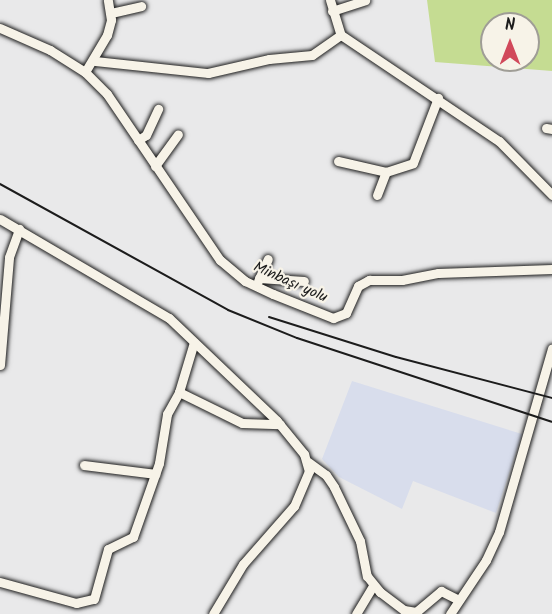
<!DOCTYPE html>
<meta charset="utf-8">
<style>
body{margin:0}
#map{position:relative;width:552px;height:614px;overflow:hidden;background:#e9e9ea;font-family:Kalam,sans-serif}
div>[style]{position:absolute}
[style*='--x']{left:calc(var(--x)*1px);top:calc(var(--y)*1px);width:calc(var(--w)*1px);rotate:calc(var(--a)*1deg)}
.built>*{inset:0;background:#d8ddec}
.green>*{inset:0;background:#c5dc92}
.roads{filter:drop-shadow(0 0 2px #1c1c1c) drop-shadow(0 0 2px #1c1c1c)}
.minor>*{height:9px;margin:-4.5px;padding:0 4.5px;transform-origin:4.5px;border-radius:4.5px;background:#f7f3e8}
.rail>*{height:2px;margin:-1px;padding:0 1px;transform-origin:1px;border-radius:1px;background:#1c1c1c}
span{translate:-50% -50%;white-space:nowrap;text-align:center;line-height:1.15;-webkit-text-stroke:4.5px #f7f3e8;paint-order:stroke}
.street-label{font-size:15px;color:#1c1c1c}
.north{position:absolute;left:480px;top:12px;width:60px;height:60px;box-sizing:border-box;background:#f7f3e8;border:2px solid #9f9d96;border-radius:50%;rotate:0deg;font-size:16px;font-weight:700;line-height:24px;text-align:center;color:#1c1c1c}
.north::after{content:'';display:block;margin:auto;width:21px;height:27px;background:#d1495b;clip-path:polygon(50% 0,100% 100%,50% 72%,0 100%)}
</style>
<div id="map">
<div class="built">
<div style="clip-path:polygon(352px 381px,522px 434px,496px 513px,413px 481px,402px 509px,339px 477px,322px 459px)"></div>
</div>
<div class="green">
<div style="clip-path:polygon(evenodd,427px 0,552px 0,552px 71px,435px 62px,427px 0,492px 24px,528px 24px,528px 60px,492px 60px,492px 24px)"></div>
</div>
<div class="roads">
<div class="minor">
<div style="--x:330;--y:0;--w:37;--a:73"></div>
<div style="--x:341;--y:35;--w:190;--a:33.9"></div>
<div style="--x:499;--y:141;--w:76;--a:45.5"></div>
<div style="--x:332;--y:11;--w:35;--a:-18"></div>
<div style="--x:111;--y:13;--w:31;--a:-13"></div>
<div style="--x:0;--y:28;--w:55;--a:23.7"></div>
<div style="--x:50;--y:50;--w:41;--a:32.2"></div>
<div style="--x:85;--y:72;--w:31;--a:45"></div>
<div style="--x:107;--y:94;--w:201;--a:55.8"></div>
<div style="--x:220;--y:260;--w:33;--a:40"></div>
<div style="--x:245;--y:281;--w:31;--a:25"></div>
<div style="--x:273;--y:294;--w:65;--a:21.8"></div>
<div style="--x:333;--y:318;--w:14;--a:-21"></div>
<div style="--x:346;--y:313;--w:30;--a:-66"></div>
<div style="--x:358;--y:286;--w:13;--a:-29"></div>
<div style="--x:369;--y:280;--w:33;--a:0"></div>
<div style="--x:402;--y:280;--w:37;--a:-11"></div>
<div style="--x:438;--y:273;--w:114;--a:-2"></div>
<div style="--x:95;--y:61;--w:114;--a:6.1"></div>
<div style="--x:208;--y:73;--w:63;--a:-12.9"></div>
<div style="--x:269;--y:59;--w:43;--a:-5.3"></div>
<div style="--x:312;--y:55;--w:35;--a:-35"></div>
<div style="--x:85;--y:72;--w:43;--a:-59.3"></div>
<div style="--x:107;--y:35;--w:16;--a:-75"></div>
<div style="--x:111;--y:20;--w:20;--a:-99"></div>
<div style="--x:546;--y:128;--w:6;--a:9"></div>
<div style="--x:138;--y:140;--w:9;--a:-32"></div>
<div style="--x:146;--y:135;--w:29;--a:-65"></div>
<div style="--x:338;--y:161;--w:49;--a:12.9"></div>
<div style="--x:386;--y:172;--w:28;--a:-18"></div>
<div style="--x:413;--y:163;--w:70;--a:-69"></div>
<div style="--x:155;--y:166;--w:39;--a:-54"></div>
<div style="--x:377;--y:195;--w:25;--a:-69"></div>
<div style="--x:0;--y:219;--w:196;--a:30.4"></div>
<div style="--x:169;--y:318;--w:149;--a:43.6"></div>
<div style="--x:277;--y:421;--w:43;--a:50.7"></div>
<div style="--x:304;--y:454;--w:18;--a:74"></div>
<div style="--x:309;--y:471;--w:38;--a:113"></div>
<div style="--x:294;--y:506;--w:77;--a:131.3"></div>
<div style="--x:243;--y:564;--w:58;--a:121"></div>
<div style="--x:259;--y:278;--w:45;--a:3.8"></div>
<div style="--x:258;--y:281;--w:24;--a:-66"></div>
<div style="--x:0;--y:365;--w:108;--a:-85.2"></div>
<div style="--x:9;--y:257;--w:30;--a:-70"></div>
<div style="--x:179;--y:392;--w:70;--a:26.2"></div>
<div style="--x:242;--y:423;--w:38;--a:2"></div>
<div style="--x:308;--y:462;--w:22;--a:36"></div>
<div style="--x:326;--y:475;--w:14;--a:56"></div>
<div style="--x:334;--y:487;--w:60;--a:64.3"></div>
<div style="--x:360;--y:541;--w:36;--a:79"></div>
<div style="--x:367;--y:576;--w:21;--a:51"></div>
<div style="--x:380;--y:592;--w:30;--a:37"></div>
<div style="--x:404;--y:610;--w:12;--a:9"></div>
<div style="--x:416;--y:612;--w:33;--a:-40"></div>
<div style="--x:441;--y:591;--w:20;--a:27"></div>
<div style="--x:84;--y:465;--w:72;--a:7.2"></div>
<div style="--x:0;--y:582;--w:79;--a:15.4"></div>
<div style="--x:76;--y:603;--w:18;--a:-13"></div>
<div style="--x:94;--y:599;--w:52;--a:-74.4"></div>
<div style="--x:108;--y:549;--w:28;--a:-26"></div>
<div style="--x:133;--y:537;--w:78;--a:-70.6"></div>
<div style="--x:159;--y:463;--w:50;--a:-80.7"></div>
<div style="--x:167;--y:414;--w:25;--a:-61"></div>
<div style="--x:179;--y:392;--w:52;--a:-73.3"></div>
<div style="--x:356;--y:614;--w:33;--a:-59"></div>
<div style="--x:450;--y:614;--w:65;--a:-56.3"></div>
<div style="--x:486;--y:560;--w:31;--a:-65"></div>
<div style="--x:499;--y:532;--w:191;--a:-73.9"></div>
</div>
</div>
<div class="rail">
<div style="--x:0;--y:184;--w:260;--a:28.9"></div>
<div style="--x:228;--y:310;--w:74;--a:22.1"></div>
<div style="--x:297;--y:338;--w:268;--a:18.2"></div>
<div style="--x:269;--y:317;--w:133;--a:17.5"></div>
<div style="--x:396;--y:357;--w:161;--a:14.7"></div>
</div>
<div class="street-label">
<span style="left:290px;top:283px;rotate:24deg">Minbaşı yolu</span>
</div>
<div class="north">N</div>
</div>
